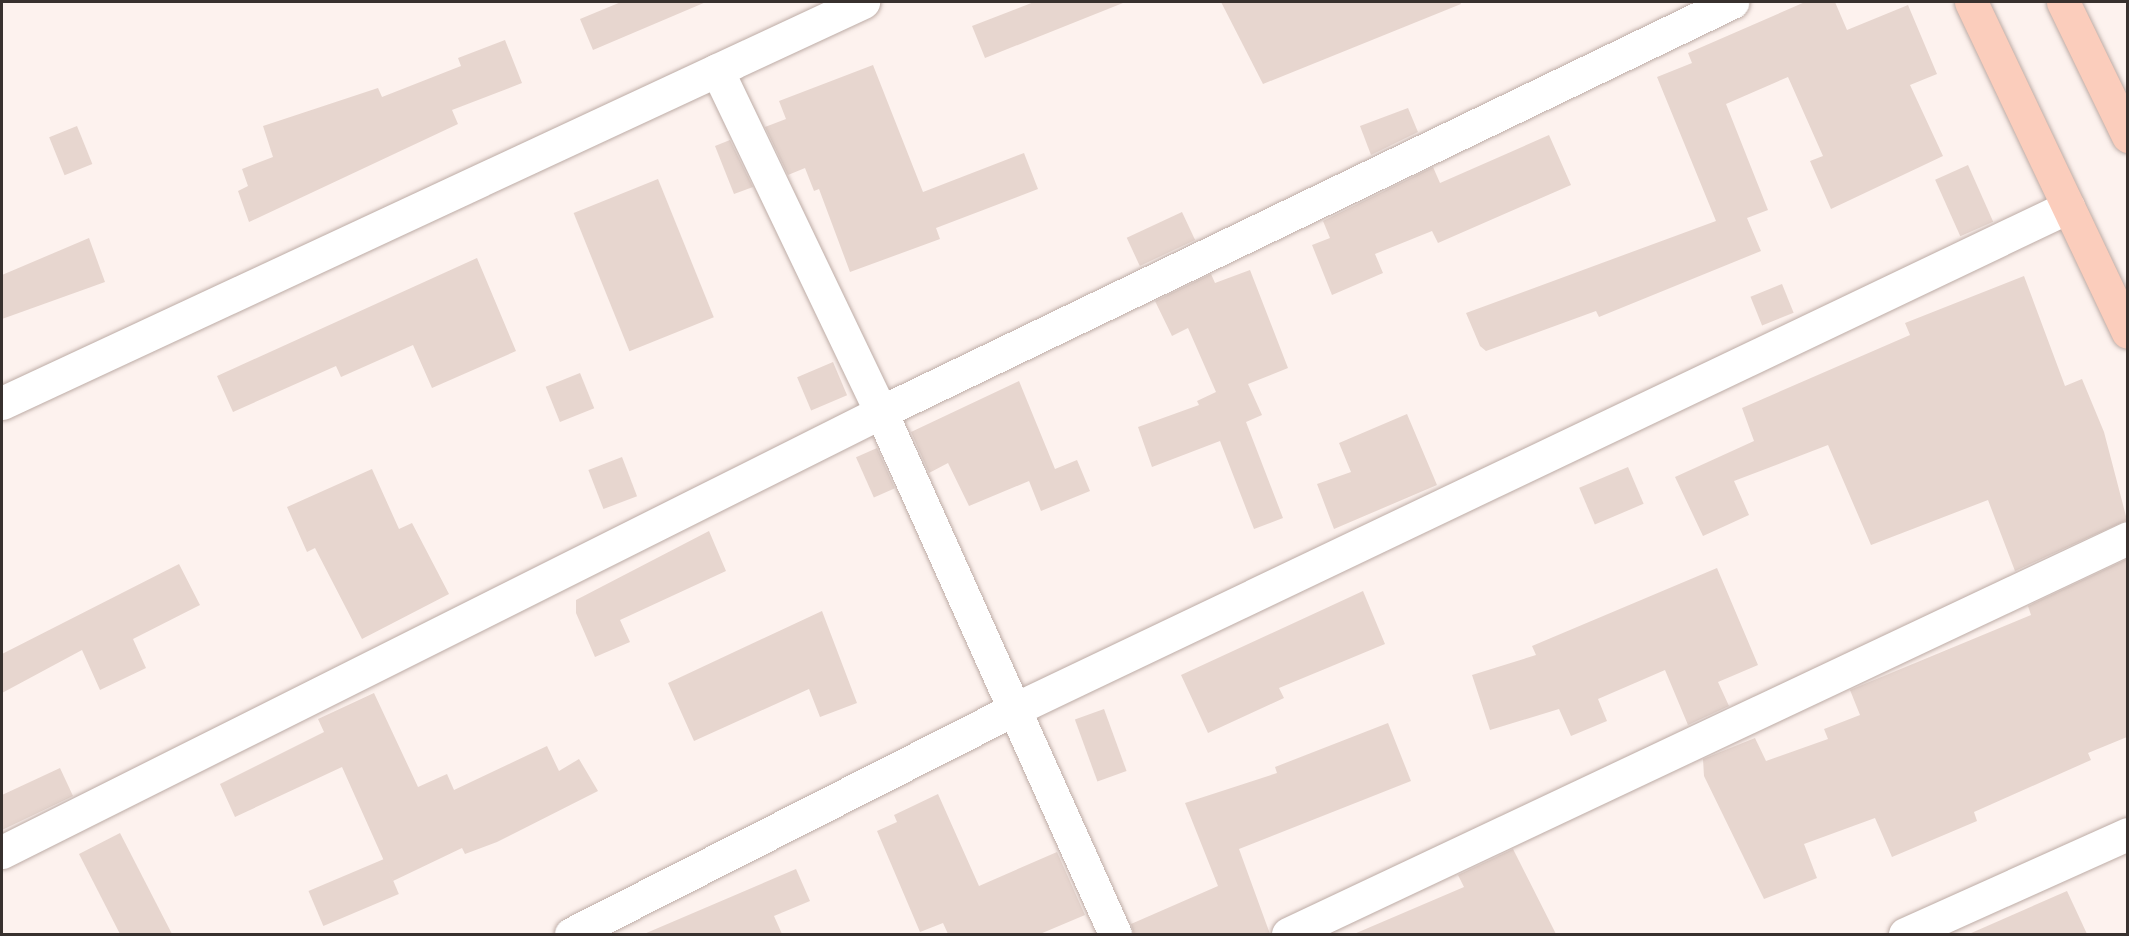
<!DOCTYPE html>
<style>
body{margin:0}
#map{position:relative;width:2129px;height:936px;overflow:hidden;background:#fdf2ee;font-family:"Alegreya Sans",sans-serif}
div>[style]{position:absolute}
[style*='--x']{left:calc(var(--x)*1px);top:calc(var(--y)*1px);width:calc(var(--w)*1px);rotate:calc(var(--a)*1deg)}
.building>*{inset:0;background:#e7d6cf;transform-origin:0 0}
.roads{filter:drop-shadow(0 0 2px #bdaca6) drop-shadow(0 0 2px #bdaca6)}
.minor>*{height:33px;margin:-16.5px;padding:0 16.5px;transform-origin:16.5px;border-radius:16.5px;background:#fff}
.major>*{height:33px;margin:-16.5px;padding:0 16.5px;transform-origin:16.5px;border-radius:16.5px;background:#fbcdbc}
span{translate:-50% -50%;white-space:nowrap;text-align:center;line-height:1.15;-webkit-text-stroke:6px #fdf2ee;paint-order:stroke}
.frame{position:absolute;inset:0;border:3px solid #38312e;pointer-events:none}
</style>
<div id="map">
<div class="building">
<div style="clip-path:polygon(621px 2px,706px 2px,593px 50px,580px 19px)"></div>
<div style="clip-path:polygon(1034px 2px,1123px 2px,1123px 3px,985px 58px,972px 26px)"></div>
<div style="clip-path:polygon(1221px 2px,1460px 2px,1461px 4px,1263px 84px)"></div>
<div style="clip-path:polygon(1805px 2px,1835px 2px,1847px 30px,1908px 5px,1937px 74px,1910px 85px,1943px 156px,1831px 209px,1810px 161px,1823px 156px,1788px 77px,1726px 104px,1768px 210px,1747px 218px,1761px 251px,1599px 317px,1596px 311px,1486px 351px,1480px 346px,1466px 313px,1716px 221px,1657px 77px,1692px 63px,1688px 53px)"></div>
<div style="clip-path:polygon(505px 40px,522px 83px,452px 110px,458px 124px,249px 222px,238px 191px,248px 186px,242px 169px,273px 157px,263px 126px,378px 88px,382px 97px,461px 66px,458px 58px)"></div>
<div style="clip-path:polygon(873px 65px,923px 192px,1024px 153px,1038px 189px,936px 228px,940px 239px,850px 272px,819px 189px,814px 191px,805px 168px,788px 175px,765px 127px,786px 119px,779px 101px)"></div>
<div style="clip-path:polygon(1408px 108px,1418px 132px,1371px 155px,1360px 126px)"></div>
<div style="left:77px;top:126px;width:41px;height:30px;rotate:68deg"></div>
<div style="clip-path:polygon(1549px 135px,1571px 185px,1438px 243px,1432px 231px,1375px 254px,1383px 273px,1332px 295px,1312px 245px,1330px 238px,1323px 221px,1433px 167px,1440px 183px)"></div>
<div style="clip-path:polygon(730px 140px,753px 187px,734px 194px,715px 146px)"></div>
<div style="left:1968px;top:165px;width:62px;height:36px;rotate:66deg"></div>
<div style="left:658px;top:179px;width:149px;height:91px;rotate:68deg"></div>
<div style="left:1182px;top:212px;width:31px;height:61px;rotate:65deg"></div>
<div style="clip-path:polygon(89px 238px,105px 282px,2px 319px,2px 275px)"></div>
<div style="clip-path:polygon(477px 258px,516px 351px,432px 388px,413px 345px,341px 377px,336px 366px,233px 412px,217px 376px)"></div>
<div style="clip-path:polygon(1250px 270px,1288px 368px,1248px 384px,1262px 415px,1246px 422px,1283px 518px,1254px 529px,1220px 441px,1152px 467px,1138px 427px,1199px 405px,1197px 401px,1216px 392px,1188px 328px,1172px 336px,1155px 301px,1211px 274px,1215px 283px)"></div>
<div style="clip-path:polygon(2024px 276px,2065px 386px,2082px 379px,2104px 432px,2127px 520px,2015px 571px,1988px 500px,1871px 545px,1828px 445px,1734px 481px,1749px 515px,1703px 536px,1675px 477px,1754px 441px,1742px 408px,1910px 335px,1905px 323px)"></div>
<div style="left:1782px;top:284px;width:31px;height:34px;rotate:68deg"></div>
<div style="left:833px;top:362px;width:36px;height:39px;rotate:67deg"></div>
<div style="left:580px;top:373px;width:38px;height:37px;rotate:68deg"></div>
<div style="clip-path:polygon(1019px 381px,1055px 469px,1077px 460px,1090px 491px,1041px 511px,1029px 481px,969px 506px,948px 463px,929px 473px,911px 432px)"></div>
<div style="clip-path:polygon(1407px 414px,1437px 485px,1334px 529px,1317px 484px,1351px 472px,1339px 443px)"></div>
<div style="left:877px;top:448px;width:44px;height:23px;rotate:66deg"></div>
<div style="left:622px;top:457px;width:42px;height:36px;rotate:69deg"></div>
<div style="left:1628px;top:467px;width:40px;height:53px;rotate:67deg"></div>
<div style="clip-path:polygon(372px 469px,399px 529px,412px 523px,449px 594px,362px 639px,315px 548px,307px 552px,287px 507px)"></div>
<div style="clip-path:polygon(709px 531px,726px 571px,620px 620px,630px 642px,595px 657px,576px 613px,576px 600px)"></div>
<div style="clip-path:polygon(2127px 559px,2127px 737px,2088px 753px,2091px 760px,1974px 812px,1977px 821px,1892px 857px,1875px 818px,1804px 844px,1817px 878px,1764px 899px,1704px 776px,1703px 759px,1755px 738px,1766px 761px,1828px 739px,1824px 729px,1860px 715px,1850px 690px,2031px 615px,2028px 606px)"></div>
<div style="clip-path:polygon(179px 564px,200px 605px,133px 639px,146px 668px,100px 690px,82px 650px,2px 693px,2px 654px)"></div>
<div style="clip-path:polygon(1717px 568px,1758px 665px,1718px 682px,1729px 706px,1688px 725px,1665px 670px,1598px 699px,1607px 721px,1571px 736px,1559px 709px,1490px 730px,1472px 675px,1536px 655px,1532px 646px)"></div>
<div style="clip-path:polygon(1363px 591px,1385px 644px,1279px 688px,1284px 698px,1208px 733px,1181px 675px)"></div>
<div style="clip-path:polygon(822px 611px,857px 703px,820px 717px,809px 689px,694px 741px,668px 683px)"></div>
<div style="clip-path:polygon(374px 693px,418px 787px,447px 774px,454px 790px,547px 746px,559px 771px,579px 759px,598px 791px,497px 842px,465px 854px,462px 848px,393px 881px,342px 767px,235px 817px,220px 784px,324px 732px,318px 719px)"></div>
<div style="left:1104px;top:709px;width:66px;height:31px;rotate:70deg"></div>
<div style="clip-path:polygon(1388px 723px,1411px 781px,1239px 849px,1270px 934px,1134px 934px,1131px 924px,1218px 886px,1185px 803px,1277px 773px,1275px 767px)"></div>
<div style="clip-path:polygon(60px 768px,73px 796px,2px 830px,2px 795px)"></div>
<div style="clip-path:polygon(938px 794px,979px 886px,1057px 852px,1085px 915px,1040px 934px,948px 934px,943px 923px,920px 932px,877px 831px,897px 822px,894px 815px)"></div>
<div style="clip-path:polygon(120px 833px,172px 934px,120px 934px,79px 854px)"></div>
<div style="clip-path:polygon(1513px 849px,1556px 934px,1354px 934px,1464px 887px,1458px 875px)"></div>
<div style="left:384px;top:859px;width:38px;height:82px;rotate:67deg"></div>
<div style="clip-path:polygon(796px 869px,810px 901px,774px 916px,782px 934px,644px 934px)"></div>
<div style="clip-path:polygon(2067px 891px,2087px 934px,1969px 934px)"></div>
</div>
<div class="roads">
<div class="minor">
<div style="--x:717;--y:70;--w:379;--a:64.4"></div>
<div style="--x:881;--y:412;--w:572;--a:65.85"></div>
<div style="--x:2;--y:403;--w:950;--a:-24.97"></div>
<div style="--x:2;--y:852;--w:983;--a:-26.59"></div>
<div style="--x:881;--y:412;--w:945;--a:-25.72"></div>
<div style="--x:571;--y:934;--w:496;--a:-26.9"></div>
<div style="--x:1013;--y:710;--w:1169;--a:-25.49"></div>
<div style="--x:1288;--y:934;--w:929;--a:-25.24"></div>
<div style="--x:1905;--y:934;--w:244;--a:-24.2"></div>
</div>
<div class="major">
<div style="--x:1971;--y:2;--w:365;--a:64.6"></div>
<div style="--x:2063;--y:2;--w:149;--a:64.1"></div>
</div>
</div>
<div class="frame"></div>
</div>
